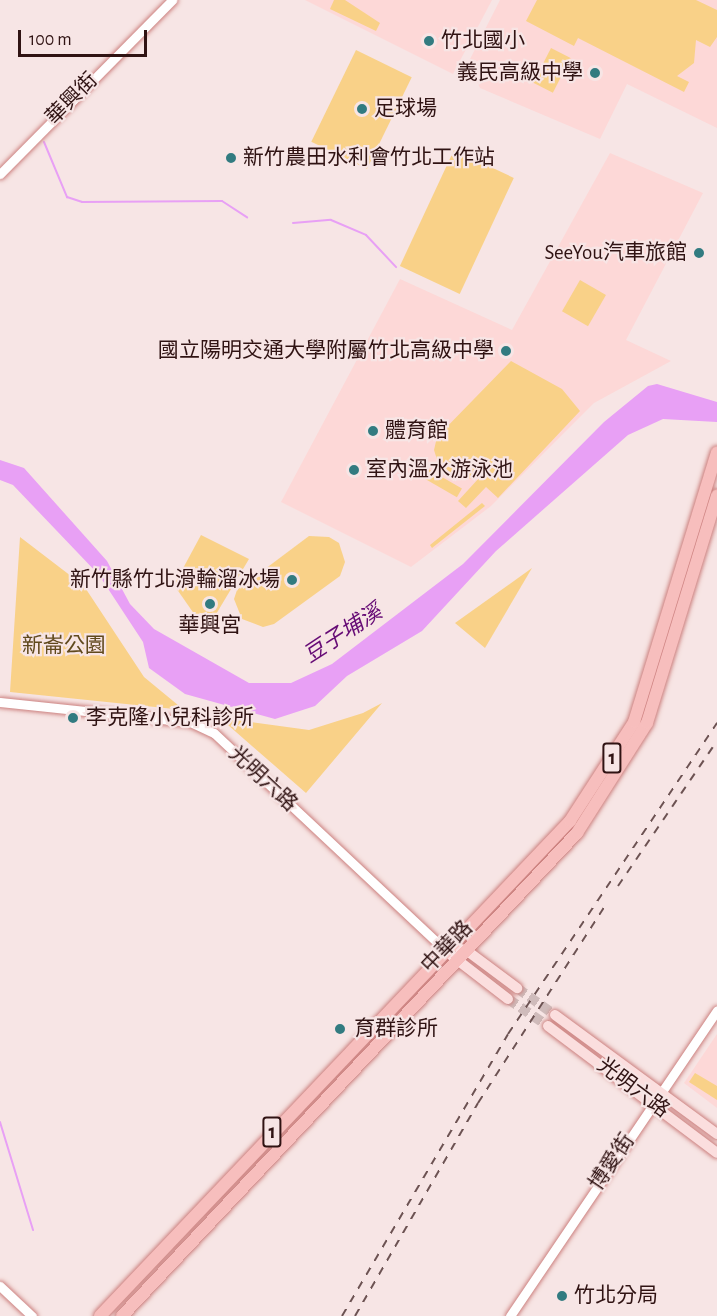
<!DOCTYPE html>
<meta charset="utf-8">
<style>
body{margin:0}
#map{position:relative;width:717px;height:1316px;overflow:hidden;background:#f7e5e5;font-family:"Alegreya Sans","Noto Sans TC",sans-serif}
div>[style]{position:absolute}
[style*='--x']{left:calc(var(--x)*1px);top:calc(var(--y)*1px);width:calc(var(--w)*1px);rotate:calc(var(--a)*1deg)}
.built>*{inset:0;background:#fdd8d7}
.green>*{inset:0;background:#f9d188;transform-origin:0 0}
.water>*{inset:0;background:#e8a0f5}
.stream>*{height:2px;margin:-1px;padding:0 1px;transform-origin:1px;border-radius:1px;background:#e8a0f5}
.secondary-tunnel>*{height:10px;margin-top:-5px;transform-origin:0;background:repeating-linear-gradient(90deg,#cfbbbb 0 10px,transparent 0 15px)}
.roads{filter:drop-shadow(0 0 2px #cc817f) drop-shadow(0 0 2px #cc817f)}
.tertiary>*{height:9px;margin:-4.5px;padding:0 4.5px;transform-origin:4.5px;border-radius:4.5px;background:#fff}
.secondary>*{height:10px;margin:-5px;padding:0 5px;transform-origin:5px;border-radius:5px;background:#fbdede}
.primary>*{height:12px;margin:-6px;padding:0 6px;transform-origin:6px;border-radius:6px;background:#f7bebd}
.rail>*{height:2px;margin-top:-1px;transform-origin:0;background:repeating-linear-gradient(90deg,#6c5252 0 8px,transparent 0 16px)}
.dots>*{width:16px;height:16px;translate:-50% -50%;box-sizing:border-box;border:3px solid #f7e5e5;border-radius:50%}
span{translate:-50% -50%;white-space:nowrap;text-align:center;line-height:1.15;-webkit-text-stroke:4.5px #f7e5e5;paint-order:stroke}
.shield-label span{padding:2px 4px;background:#f7e5e5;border:2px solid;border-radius:4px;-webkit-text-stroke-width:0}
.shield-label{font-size:20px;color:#301313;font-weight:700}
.poi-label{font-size:21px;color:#301313}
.left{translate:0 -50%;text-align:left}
.right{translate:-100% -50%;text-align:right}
.street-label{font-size:21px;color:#301313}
.park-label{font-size:21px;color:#60491d}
.water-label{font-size:22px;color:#660b75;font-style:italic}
.scale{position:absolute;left:18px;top:30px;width:129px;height:27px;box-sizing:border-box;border:3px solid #301313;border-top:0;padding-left:8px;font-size:18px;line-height:21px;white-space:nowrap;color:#301313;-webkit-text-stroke:4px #f7e5e5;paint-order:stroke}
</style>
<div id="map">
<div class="built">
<div style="clip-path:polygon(305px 0,492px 0,453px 74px)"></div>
<div style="clip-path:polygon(500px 0,717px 0,717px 128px,627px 84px,600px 139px,480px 88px,468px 63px)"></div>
<div style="clip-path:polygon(610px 153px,703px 193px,626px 340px,671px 361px,594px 403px,491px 506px,411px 567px,281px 502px,400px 279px,512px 330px)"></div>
<div style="clip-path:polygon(717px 1034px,717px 1108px,684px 1083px)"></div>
</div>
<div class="green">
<div style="clip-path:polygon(334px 0,345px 0,380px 23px,376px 31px,330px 9px)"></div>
<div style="clip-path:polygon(537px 0,696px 0,717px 10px,717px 37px,710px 47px,696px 40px,694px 63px,677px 76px,689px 82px,684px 92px,578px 38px,574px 46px,526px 21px)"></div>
<div style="left:551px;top:48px;width:22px;height:39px;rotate:27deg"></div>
<div style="left:356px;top:50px;width:62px;height:102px;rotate:26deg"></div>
<div style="left:454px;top:150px;width:66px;height:128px;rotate:25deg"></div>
<div style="left:580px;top:280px;width:30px;height:36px;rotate:30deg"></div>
<div style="clip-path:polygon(511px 361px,562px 389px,580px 411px,498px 498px,486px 487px,466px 508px,458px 501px,479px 478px,453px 479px,440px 469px,434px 450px,437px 437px)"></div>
<div style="left:416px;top:462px;width:53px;height:10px;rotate:30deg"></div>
<div style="clip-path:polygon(482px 503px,485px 506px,432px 548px,430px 545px)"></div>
<div style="clip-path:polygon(201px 535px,249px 559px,206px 631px,174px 585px)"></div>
<div style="clip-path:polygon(309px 536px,329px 537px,339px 543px,345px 562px,340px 576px,274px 624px,263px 627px,242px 619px,234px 599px,237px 590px)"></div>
<div style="clip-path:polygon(20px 537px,84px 586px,144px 677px,184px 710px,10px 692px)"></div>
<div style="clip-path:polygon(532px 568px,485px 648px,455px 623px)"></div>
<div style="clip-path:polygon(382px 703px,306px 793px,220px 718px,309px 730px,363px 713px)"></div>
<div style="clip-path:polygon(695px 1073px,717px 1086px,717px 1100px,689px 1082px)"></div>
</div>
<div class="water">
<div style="clip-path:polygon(657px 384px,717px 402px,717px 422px,663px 419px,628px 435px,496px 551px,422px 631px,347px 676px,315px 706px,275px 719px,185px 694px,149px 668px,143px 642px,99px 575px,13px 485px,0 480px,0 460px,24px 468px,107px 561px,130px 604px,154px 629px,249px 683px,291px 683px,332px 664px,463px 564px,604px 422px,648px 386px)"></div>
</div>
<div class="stream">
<div style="--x:44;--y:142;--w:60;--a:67.3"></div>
<div style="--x:67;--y:197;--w:16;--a:18"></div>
<div style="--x:82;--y:202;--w:140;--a:-0.4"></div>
<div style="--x:222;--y:201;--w:30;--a:33"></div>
<div style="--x:293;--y:223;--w:38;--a:-5"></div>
<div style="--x:331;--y:220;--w:38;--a:23"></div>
<div style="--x:366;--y:235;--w:44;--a:46.8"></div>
<div style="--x:0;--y:1122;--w:113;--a:73"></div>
</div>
<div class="secondary-tunnel">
<div style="--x:517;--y:988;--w:47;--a:35.4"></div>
<div style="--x:508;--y:999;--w:48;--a:34"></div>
</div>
<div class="roads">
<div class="tertiary">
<div style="--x:0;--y:174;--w:245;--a:-45.3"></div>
<div style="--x:0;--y:702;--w:191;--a:6"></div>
<div style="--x:190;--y:722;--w:26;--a:25"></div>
<div style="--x:214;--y:733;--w:316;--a:43.2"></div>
<div style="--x:0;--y:1286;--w:44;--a:43.2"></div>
<div style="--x:510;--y:1316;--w:369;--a:-55.9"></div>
</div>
<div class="secondary">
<div style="--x:460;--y:949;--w:6;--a:9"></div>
<div style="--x:466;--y:950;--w:64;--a:36.7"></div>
<div style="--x:451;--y:955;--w:72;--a:37.7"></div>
<div style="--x:555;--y:1015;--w:201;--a:36.3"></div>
<div style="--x:548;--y:1026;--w:211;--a:36.9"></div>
</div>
<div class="primary">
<div style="--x:100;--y:1316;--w:683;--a:-46.48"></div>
<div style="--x:570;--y:821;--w:118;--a:-57.1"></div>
<div style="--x:634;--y:722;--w:282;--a:-72.9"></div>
<div style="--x:122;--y:1316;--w:664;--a:-46.71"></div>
<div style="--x:577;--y:833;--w:130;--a:-57.5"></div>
<div style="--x:647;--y:723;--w:238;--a:-72.9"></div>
</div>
</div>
<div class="rail">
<div style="--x:618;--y:886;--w:176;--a:-55.7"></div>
<div style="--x:342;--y:1316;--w:327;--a:-59.5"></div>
<div style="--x:508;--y:1034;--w:375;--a:-56.1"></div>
<div style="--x:355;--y:1316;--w:246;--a:-60"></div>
<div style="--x:478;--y:1103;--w:234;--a:-57.2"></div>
</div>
<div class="dots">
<div style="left:429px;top:41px;background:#327b80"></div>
<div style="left:595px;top:73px;background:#327b80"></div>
<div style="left:362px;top:109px;background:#327b80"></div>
<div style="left:231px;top:158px;background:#327b80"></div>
<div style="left:699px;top:253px;background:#327b80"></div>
<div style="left:506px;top:351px;background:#327b80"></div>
<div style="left:373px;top:431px;background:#327b80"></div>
<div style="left:354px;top:470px;background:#327b80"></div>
<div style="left:292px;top:580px;background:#327b80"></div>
<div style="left:210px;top:604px;background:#327b80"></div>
<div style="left:73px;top:718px;background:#327b80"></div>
<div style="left:340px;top:1029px;background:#327b80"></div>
<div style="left:562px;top:1296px;background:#327b80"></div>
</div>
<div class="shield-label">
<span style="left:612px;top:758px">1</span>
<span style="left:272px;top:1132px">1</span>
</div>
<div class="poi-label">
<span class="left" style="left:441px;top:41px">竹北國小</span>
<span class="right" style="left:583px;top:73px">義民高級中學</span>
<span class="left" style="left:374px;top:109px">足球場</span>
<span class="left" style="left:243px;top:158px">新竹農田水利會竹北工作站</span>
<span class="right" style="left:687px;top:253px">SeeYou汽車旅館</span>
<span class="right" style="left:494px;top:351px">國立陽明交通大學附屬竹北高級中學</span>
<span class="left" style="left:385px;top:431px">體育館</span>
<span class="left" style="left:366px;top:470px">室內溫水游泳池</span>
<span class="right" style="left:280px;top:580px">新竹縣竹北滑輪溜冰場</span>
<span style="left:210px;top:626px">華興宮</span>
<span class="left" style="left:86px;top:718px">李克隆小兒科診所</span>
<span class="left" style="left:354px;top:1029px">育群診所</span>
<span class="left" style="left:574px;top:1296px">竹北分局</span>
</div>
<div class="street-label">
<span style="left:72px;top:99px;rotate:-45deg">華興街</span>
<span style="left:263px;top:779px;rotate:43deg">光明六路</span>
<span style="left:447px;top:947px;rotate:-46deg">中華路</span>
<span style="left:633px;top:1088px;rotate:37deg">光明六路</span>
<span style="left:612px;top:1162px;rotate:-56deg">博愛街</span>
</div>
<div class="park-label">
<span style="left:64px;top:646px">新崙公園</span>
</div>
<div class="water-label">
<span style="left:343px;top:634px;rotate:-33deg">豆子埔溪</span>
</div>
<div class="scale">100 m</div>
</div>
